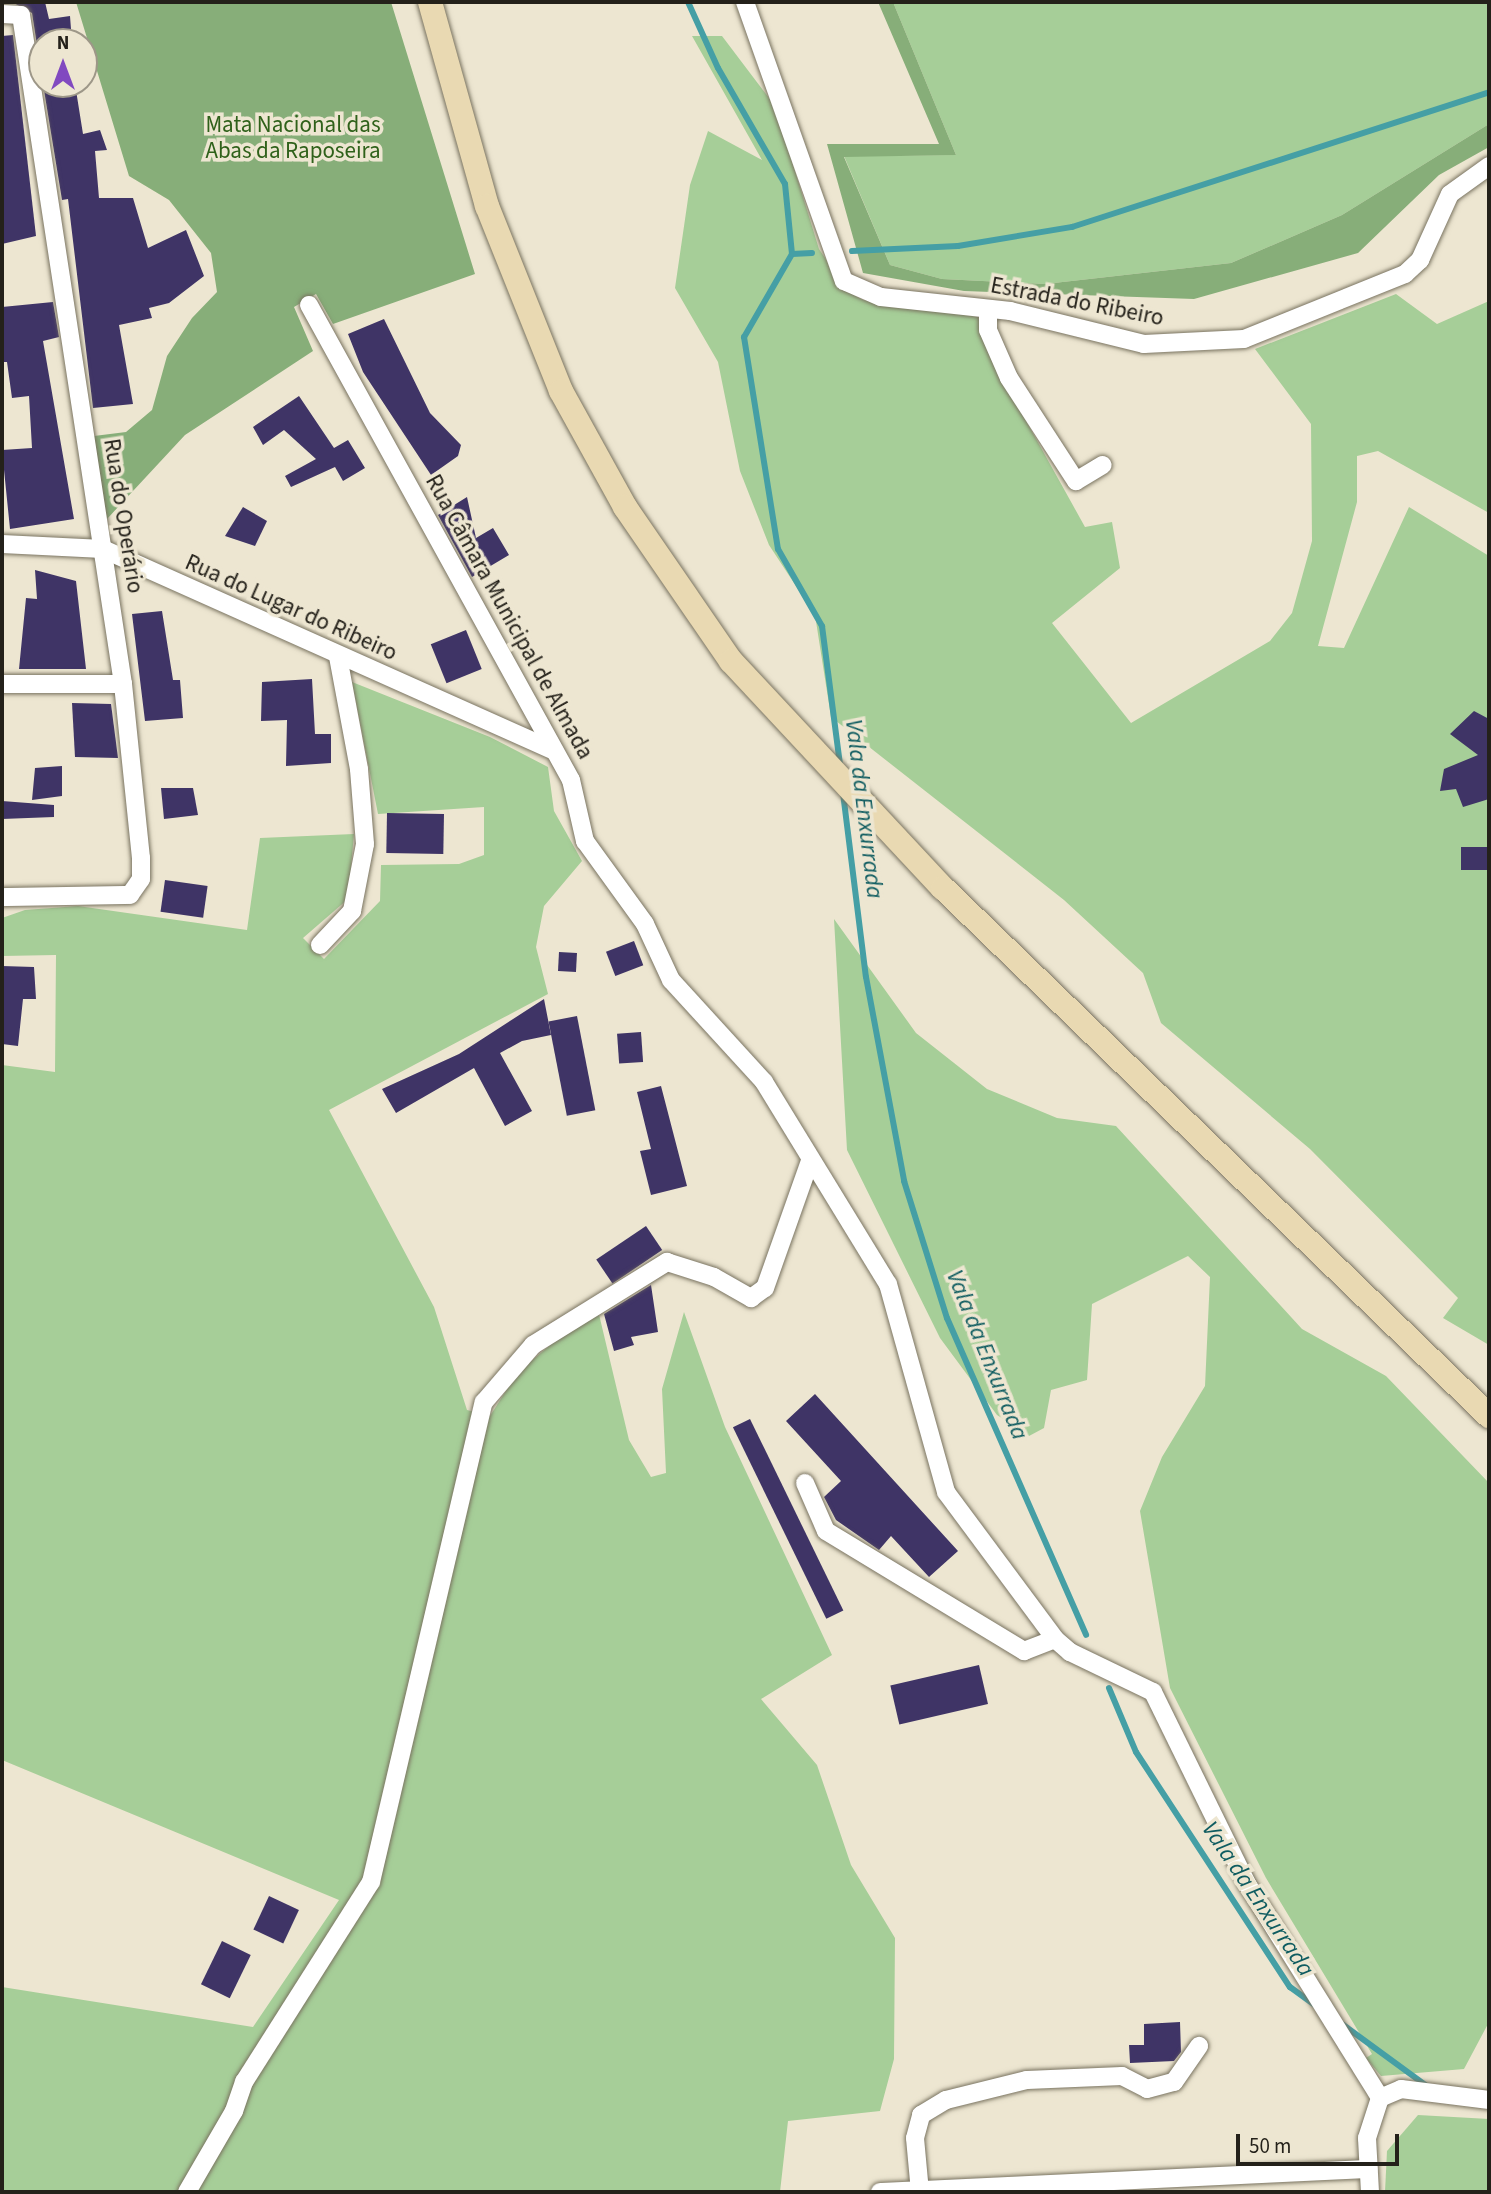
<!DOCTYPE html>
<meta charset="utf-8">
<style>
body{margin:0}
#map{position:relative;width:1491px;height:2194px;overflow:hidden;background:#ede6d1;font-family:"Source Sans 3",sans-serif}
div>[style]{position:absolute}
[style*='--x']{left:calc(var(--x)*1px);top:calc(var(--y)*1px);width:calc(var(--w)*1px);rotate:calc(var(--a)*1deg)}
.green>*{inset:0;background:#a6ce98}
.forest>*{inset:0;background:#87ae79}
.stream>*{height:6px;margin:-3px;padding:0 3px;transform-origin:3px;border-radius:3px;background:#459fa5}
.building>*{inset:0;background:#3f3466;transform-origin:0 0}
.roads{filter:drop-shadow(0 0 2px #797360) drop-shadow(0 0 2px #797360)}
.minor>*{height:18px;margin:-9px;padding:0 9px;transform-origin:9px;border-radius:9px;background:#fff}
.secondary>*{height:24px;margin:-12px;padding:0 12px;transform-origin:12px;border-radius:12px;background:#e9d9b2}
span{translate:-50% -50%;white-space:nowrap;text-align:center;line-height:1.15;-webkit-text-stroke:7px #ede6d1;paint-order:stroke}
.park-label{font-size:23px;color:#2f611a}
.street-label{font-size:23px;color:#24211a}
.water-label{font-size:24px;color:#0f5c60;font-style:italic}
.frame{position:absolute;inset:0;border:4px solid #24211a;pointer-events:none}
.north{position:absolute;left:28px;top:28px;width:70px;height:70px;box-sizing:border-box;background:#ede6d1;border:2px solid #9d9788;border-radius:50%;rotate:0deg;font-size:19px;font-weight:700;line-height:28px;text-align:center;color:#24211a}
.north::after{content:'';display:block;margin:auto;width:24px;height:32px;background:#8149c0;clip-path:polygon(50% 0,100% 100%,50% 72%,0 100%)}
.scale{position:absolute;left:1236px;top:2134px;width:163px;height:32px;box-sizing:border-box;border:4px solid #24211a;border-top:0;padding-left:9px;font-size:21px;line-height:24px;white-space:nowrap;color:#24211a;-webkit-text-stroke:5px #ede6d1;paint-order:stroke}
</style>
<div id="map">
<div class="green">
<div style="clip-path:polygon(893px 2px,1489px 2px,1489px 124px,1342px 215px,1231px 263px,1045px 284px,942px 279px,890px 265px,844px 156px,956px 155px)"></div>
<div style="clip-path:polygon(692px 36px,722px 36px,775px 106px,819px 249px,847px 291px,863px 300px,978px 317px,995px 365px,1085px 527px,1112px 522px,1120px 568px,1052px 623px,1131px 723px,1270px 641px,1292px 613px,1312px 541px,1311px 424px,1255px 349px,1396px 294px,1437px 324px,1489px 301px,1489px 513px,1378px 451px,1357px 456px,1357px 502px,1318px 646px,1344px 648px,1409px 507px,1489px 556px,1489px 1345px,1443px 1318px,1458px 1298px,1310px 1149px,1161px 1023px,1143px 973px,1064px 900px,831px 717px,815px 615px,769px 545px,740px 471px,718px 362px,675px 288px,690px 185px,708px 131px,762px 160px)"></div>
<div style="clip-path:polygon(352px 682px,490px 737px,548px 767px,554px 811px,582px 861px,544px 906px,536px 947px,548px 994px,329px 1110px,434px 1307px,467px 1410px,490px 1416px,518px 1372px,597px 1306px,629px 1440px,651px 1477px,666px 1473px,662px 1389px,684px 1312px,725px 1427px,832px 1655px,761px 1699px,817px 1765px,851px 1865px,895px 1938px,894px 2059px,880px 2111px,788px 2121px,780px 2192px,2px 2192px,2px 1987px,253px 2027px,339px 1900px,2px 1760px,2px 1065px,55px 1072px,56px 955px,2px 956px,2px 918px,25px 910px,78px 906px,247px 930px,260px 838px,354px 834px,348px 899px,303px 938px,324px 959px,380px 901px,381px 865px,459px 864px,484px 855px,484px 807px,378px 814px)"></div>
<div style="clip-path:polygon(834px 919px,916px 1033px,987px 1089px,1057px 1118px,1116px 1126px,1302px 1329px,1386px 1376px,1489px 1483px,1489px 2022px,1464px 2069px,1381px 2076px,1366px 2058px,1372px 2054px,1266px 1878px,1170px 1688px,1140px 1511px,1162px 1457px,1205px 1386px,1210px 1277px,1188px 1256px,1092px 1304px,1087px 1380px,1051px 1390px,1044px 1428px,1029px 1436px,997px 1415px,940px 1338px,847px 1150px)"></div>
<div style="clip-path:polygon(1418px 2115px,1489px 2119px,1489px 2192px,1385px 2192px,1387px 2151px)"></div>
</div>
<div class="forest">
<div style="clip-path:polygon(76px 2px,391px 2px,475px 274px,333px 324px,316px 294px,294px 307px,313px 351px,185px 435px,107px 519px,94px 436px,126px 432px,152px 410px,167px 356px,192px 318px,217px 292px,211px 253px,169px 200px,129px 176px)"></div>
<div style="clip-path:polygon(878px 2px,893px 2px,956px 155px,844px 157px,890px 265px,942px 279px,1045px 284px,1231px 263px,1342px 215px,1489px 124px,1489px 147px,1439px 175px,1358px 253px,1194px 299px,964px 291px,863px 273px,827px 144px,939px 144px)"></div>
</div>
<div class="stream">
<div style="--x:688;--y:2;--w:72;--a:65.6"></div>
<div style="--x:718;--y:68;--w:134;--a:60"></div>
<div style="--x:785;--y:184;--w:70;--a:84.3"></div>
<div style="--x:792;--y:254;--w:96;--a:120"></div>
<div style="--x:744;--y:337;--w:215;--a:80.9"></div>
<div style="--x:778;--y:549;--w:89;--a:60.3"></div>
<div style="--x:822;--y:626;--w:140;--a:82.6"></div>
<div style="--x:852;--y:251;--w:106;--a:-2.7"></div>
<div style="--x:958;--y:246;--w:116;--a:-9.5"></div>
<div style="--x:1072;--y:227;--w:438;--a:-17.9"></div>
<div style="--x:792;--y:254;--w:20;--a:-3"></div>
<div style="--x:843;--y:793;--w:185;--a:82.9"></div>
<div style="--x:866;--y:977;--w:208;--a:79.4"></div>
<div style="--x:904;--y:1181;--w:144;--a:72.6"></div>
<div style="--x:947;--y:1318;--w:346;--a:66.3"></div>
<div style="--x:1109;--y:1688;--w:69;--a:67.1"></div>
<div style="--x:1136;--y:1752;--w:281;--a:56.8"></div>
<div style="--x:1290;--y:1987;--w:32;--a:36"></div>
<div style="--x:1342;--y:2024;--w:107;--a:36.2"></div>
</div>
<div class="building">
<div style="clip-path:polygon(12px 2px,45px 2px,49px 19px,70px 16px,72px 42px,42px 42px,42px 77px,32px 13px)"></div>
<div style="clip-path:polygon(13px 35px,36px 236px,2px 244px,2px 36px)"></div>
<div style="clip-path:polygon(43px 84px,75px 84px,83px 134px,100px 130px,107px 150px,95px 151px,99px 198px,133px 198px,148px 248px,186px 230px,204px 276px,169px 303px,149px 308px,152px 318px,119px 325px,133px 404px,93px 408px,68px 199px,62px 200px)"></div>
<div style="clip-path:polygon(53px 302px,59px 337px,43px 341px,74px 519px,10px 529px,2px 450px,32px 448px,29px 396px,12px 398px,7px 362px,2px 362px,2px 307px)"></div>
<div style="clip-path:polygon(384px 319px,430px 413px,461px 445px,458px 456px,431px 475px,363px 372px,348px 334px)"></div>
<div style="clip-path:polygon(299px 396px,334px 448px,348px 440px,365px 468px,343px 481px,335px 467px,291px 487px,285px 476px,316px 459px,284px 430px,263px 445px,253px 427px)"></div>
<div style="clip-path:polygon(467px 497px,476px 538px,493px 528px,509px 555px,472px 577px,438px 515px)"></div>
<div style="clip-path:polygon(243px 507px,267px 521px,255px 546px,225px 536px)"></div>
<div style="clip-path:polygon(35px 570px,76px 581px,86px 669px,19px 669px,26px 598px,37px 599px)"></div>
<div style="clip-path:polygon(162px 611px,173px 680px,180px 680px,183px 718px,145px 721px,132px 614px)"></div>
<div style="left:466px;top:630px;width:42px;height:38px;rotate:68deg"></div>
<div style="clip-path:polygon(312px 679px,315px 734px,331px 734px,331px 763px,286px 766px,287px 720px,261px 721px,262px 682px)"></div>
<div style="clip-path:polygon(72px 703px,111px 704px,118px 758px,75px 757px)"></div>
<div style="clip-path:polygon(1474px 711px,1489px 719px,1489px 799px,1463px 807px,1456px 789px,1440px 791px,1444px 769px,1478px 755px,1450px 734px)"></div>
<div style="clip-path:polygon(62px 766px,62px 796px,32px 800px,35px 768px)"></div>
<div style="clip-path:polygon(161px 788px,193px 788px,198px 815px,164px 819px)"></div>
<div style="clip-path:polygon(2px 801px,54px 805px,54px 817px,2px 819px)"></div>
<div style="left:387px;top:813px;width:57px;height:40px;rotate:1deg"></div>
<div style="left:1461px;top:847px;width:28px;height:23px"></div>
<div style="left:165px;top:880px;width:43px;height:32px;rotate:8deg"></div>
<div style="left:634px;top:941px;width:26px;height:30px;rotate:69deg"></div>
<div style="left:559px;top:952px;width:18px;height:19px;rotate:3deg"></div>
<div style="clip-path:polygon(2px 966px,34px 967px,36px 999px,23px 999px,18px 1046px,2px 1044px)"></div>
<div style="clip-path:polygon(544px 999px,551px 1035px,522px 1041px,500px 1053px,532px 1111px,505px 1126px,474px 1068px,396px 1113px,382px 1089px,459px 1054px)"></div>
<div style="left:577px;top:1016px;width:96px;height:29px;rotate:79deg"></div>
<div style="left:641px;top:1032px;width:30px;height:24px;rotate:86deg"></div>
<div style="clip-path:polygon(661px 1086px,687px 1186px,651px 1195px,640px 1151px,651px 1149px,637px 1092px)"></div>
<div style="left:646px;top:1226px;width:29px;height:60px;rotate:56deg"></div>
<div style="clip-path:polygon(651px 1285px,658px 1332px,631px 1337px,634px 1345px,614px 1351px,604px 1314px)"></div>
<div style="clip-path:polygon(815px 1394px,958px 1551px,929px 1577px,891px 1536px,879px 1550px,836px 1520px,824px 1497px,841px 1481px,786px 1421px)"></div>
<div style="left:750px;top:1419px;width:213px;height:19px;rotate:64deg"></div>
<div style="left:979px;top:1665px;width:40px;height:91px;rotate:77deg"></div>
<div style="left:269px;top:1896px;width:33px;height:37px;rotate:25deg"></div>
<div style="left:222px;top:1941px;width:32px;height:48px;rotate:26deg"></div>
<div style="clip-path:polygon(1180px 2022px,1181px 2052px,1174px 2061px,1130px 2063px,1129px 2045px,1144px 2045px,1144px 2024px)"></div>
</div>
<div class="roads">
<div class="minor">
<div style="--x:745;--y:2;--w:296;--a:70.5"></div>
<div style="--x:844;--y:281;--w:40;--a:23.4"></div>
<div style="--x:881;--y:297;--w:130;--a:6.2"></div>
<div style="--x:1010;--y:311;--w:138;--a:13.8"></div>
<div style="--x:1144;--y:344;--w:100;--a:-2.9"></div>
<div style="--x:1244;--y:339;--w:174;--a:-22"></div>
<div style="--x:1405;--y:274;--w:21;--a:-43"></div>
<div style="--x:1420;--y:260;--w:72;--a:-65.6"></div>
<div style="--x:1450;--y:194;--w:48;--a:-35.7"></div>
<div style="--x:2;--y:14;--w:19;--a:3"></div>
<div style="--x:21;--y:15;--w:677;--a:81.33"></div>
<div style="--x:123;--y:684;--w:175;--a:84.1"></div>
<div style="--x:141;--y:858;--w:21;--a:90"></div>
<div style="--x:141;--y:879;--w:19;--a:125"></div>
<div style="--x:130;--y:895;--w:128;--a:179.1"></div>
<div style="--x:309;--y:305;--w:542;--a:61.12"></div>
<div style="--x:571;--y:780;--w:63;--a:77.1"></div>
<div style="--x:585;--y:841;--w:102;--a:54.1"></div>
<div style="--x:645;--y:924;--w:62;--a:65.1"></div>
<div style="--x:671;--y:980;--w:138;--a:47.6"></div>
<div style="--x:764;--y:1082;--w:237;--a:58.5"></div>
<div style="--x:888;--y:1284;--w:216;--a:74.4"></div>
<div style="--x:946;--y:1492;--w:183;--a:53.4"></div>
<div style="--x:988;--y:309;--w:21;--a:90"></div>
<div style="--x:988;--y:330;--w:52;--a:66.4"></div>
<div style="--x:1009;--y:378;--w:123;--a:57"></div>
<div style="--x:1076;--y:481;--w:31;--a:-31"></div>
<div style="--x:2;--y:544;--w:101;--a:2.8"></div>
<div style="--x:103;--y:549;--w:493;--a:24.1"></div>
<div style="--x:2;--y:684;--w:121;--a:0"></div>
<div style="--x:320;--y:945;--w:47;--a:-46.7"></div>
<div style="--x:352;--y:911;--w:68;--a:-79"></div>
<div style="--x:365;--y:844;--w:75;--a:-94.6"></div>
<div style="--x:359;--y:769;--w:114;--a:-100.6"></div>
<div style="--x:805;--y:1483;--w:52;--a:66.4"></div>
<div style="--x:826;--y:1531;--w:232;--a:31.2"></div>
<div style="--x:1024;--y:1651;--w:33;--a:-21"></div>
<div style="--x:1055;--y:1639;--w:20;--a:41"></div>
<div style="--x:1070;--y:1652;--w:92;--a:25.7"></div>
<div style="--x:1153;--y:1692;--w:214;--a:63.9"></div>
<div style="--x:1247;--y:1884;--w:252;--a:58.1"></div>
<div style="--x:187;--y:2192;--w:94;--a:-59.9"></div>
<div style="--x:234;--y:2111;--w:31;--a:-71"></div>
<div style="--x:244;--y:2082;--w:237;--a:-57.6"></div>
<div style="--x:371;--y:1882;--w:493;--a:-76.8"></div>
<div style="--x:484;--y:1402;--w:75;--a:-49.3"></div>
<div style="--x:533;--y:1345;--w:158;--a:-31.8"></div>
<div style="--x:667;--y:1262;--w:49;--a:17.7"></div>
<div style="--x:714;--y:1277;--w:43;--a:29.6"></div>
<div style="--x:751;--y:1298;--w:17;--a:-36"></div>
<div style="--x:765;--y:1288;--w:135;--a:-70.5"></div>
<div style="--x:880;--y:2192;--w:489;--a:-2.7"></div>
<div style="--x:920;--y:2192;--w:54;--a:-95.3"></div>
<div style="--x:915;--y:2138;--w:24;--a:-75"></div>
<div style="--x:921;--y:2115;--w:29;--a:-31"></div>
<div style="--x:946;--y:2100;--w:83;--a:-13.9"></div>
<div style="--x:1027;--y:2080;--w:95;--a:-2.4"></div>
<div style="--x:1122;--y:2076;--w:28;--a:27"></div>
<div style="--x:1147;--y:2089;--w:28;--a:-15"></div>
<div style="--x:1174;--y:2082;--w:44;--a:-55.2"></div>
<div style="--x:1370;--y:2192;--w:54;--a:-93.2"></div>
<div style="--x:1367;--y:2138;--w:42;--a:-72"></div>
<div style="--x:1380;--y:2098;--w:23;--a:-23"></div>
<div style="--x:1401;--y:2089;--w:89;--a:7.1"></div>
</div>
<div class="secondary">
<div style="--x:430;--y:2;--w:212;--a:74.4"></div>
<div style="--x:487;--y:206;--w:199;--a:68.2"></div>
<div style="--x:561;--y:391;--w:132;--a:61.1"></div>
<div style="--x:625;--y:507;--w:187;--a:55.5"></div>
<div style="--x:731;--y:661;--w:311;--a:47"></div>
<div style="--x:943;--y:888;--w:760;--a:44.04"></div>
</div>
</div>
<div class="park-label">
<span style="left:293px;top:138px">Mata Nacional das<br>Abas da Raposeira</span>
</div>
<div class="street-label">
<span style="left:1077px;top:302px;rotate:11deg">Estrada do Ribeiro</span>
<span style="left:123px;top:516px;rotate:81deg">Rua do Operário</span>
<span style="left:291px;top:608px;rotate:24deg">Rua do Lugar do Ribeiro</span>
<span style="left:509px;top:617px;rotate:61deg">Rua Câmara Municipal de Almada</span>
</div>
<div class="water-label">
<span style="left:864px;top:809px;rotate:83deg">Vala da Enxurrada</span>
<span style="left:987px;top:1355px;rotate:68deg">Vala da Enxurrada</span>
<span style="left:1258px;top:1899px;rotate:56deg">Vala da Enxurrada</span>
</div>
<div class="frame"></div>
<div class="north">N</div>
<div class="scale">50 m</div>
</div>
